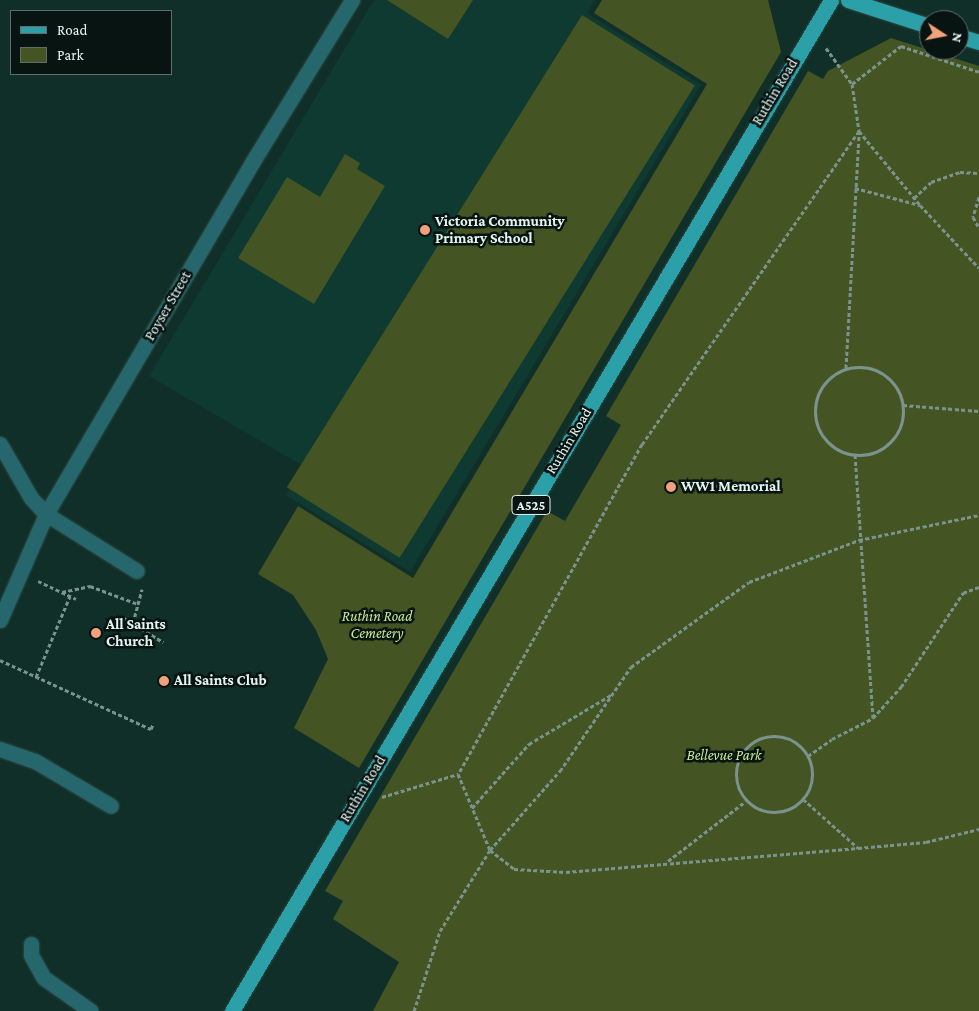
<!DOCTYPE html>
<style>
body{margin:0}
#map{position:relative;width:979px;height:1011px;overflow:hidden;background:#102f28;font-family:"Crimson Pro",serif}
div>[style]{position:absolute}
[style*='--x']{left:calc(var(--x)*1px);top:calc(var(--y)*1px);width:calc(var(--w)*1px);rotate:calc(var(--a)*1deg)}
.built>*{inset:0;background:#0e3a31}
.green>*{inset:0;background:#445423;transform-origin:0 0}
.path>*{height:3px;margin-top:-1.5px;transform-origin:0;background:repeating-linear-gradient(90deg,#7b938d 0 4px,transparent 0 6.5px)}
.path>.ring{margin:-1.5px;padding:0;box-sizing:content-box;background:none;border:3px solid #7b938d;border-radius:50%}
.roads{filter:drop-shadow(0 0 1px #2e4b44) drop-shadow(0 0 1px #2e4b44)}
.lane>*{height:15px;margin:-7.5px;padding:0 7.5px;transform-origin:7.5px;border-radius:7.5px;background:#25676c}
.street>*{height:15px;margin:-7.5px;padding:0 7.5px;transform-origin:7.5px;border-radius:7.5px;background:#25676c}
.primary>*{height:15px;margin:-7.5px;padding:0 7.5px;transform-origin:7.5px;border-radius:7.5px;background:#2ca0a9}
.dots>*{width:14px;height:14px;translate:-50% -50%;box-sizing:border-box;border:2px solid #081411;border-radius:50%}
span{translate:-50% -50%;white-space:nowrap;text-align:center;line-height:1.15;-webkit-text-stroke:5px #081411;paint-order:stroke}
.shield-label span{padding:1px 4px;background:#081411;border:1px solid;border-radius:4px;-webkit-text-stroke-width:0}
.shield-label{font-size:14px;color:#e4f5f0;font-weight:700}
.street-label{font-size:15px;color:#e4f5f0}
.poi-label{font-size:15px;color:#e4f5f0;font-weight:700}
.left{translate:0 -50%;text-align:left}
.park-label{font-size:15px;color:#c9e891;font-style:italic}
.legend{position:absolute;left:10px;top:10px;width:162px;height:65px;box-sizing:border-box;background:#081411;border:1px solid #606e6a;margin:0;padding:6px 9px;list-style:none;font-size:15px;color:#e4f5f0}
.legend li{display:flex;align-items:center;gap:10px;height:25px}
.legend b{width:25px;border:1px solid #606e6a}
.north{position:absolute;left:919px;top:10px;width:50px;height:50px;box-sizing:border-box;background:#081411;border:1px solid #606e6a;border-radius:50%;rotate:101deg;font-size:14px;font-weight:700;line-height:20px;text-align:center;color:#e4f5f0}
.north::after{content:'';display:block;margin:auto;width:18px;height:22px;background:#f1a17b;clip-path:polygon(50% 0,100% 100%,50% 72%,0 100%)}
</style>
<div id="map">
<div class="built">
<div style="clip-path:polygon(374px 0,595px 0,587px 13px,701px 85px,410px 572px,286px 495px,303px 466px,149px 376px)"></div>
</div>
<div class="green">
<div style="clip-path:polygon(387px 0,473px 0,448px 39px)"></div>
<div style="clip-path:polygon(602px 0,768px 0,781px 52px,359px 768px,294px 728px,328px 659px,316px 630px,293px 595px,258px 574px,298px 506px,413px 578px,707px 84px,594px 13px)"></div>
<div style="left:582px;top:15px;width:133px;height:557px;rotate:32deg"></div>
<div style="clip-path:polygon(891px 38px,979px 66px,979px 1011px,373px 1011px,399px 962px,333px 919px,343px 901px,325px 891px,547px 511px,565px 521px,621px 425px,606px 416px,808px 71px,823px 79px,828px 71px)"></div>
<div style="clip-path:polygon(345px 154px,360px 163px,357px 169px,385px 186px,314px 304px,238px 258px,287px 177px,320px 197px)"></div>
</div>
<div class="path">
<div style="--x:826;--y:48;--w:44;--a:54.2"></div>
<div style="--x:852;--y:84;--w:48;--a:81.5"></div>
<div style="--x:859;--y:131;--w:96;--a:50.5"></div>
<div style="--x:920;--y:205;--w:86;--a:46.9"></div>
<div style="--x:852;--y:84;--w:62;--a:-37.8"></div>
<div style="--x:901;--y:46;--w:82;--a:18.4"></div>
<div style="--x:859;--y:131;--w:381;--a:124.7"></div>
<div style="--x:642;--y:444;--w:378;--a:119.1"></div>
<div style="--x:458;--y:774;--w:82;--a:67.2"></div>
<div style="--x:490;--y:850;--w:31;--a:38"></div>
<div style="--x:514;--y:869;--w:52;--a:3.3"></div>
<div style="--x:566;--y:872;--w:293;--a:-4.7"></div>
<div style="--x:858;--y:848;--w:68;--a:-5"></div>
<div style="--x:926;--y:842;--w:55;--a:-13.8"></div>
<div style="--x:855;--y:188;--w:67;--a:14.7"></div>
<div style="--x:979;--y:197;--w:21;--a:107"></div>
<div style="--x:973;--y:217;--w:13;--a:61"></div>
<div style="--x:914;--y:198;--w:23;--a:-43"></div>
<div style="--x:931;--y:182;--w:31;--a:-19"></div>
<div style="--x:960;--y:172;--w:19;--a:3"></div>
<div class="ring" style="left:815px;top:367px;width:85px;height:85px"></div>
<div style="--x:846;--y:368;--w:236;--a:-86.8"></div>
<div style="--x:903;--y:405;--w:76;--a:4.5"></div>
<div style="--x:38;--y:581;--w:42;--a:25.3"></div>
<div style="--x:62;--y:592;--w:29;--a:-12"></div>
<div style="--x:90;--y:586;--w:51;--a:20.6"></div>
<div style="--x:124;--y:618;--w:46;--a:31.6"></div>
<div style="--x:133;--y:623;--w:35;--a:-75"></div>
<div style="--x:0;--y:660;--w:166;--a:24.6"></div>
<div style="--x:151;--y:729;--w:5;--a:-68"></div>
<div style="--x:36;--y:677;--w:88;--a:-67.2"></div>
<div style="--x:873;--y:718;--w:42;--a:-47.9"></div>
<div style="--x:901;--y:687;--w:113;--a:-56.6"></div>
<div style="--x:963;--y:593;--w:17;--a:-21"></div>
<div class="ring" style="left:736px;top:736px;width:73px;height:73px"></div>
<div style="--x:808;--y:756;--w:29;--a:-35"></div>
<div style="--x:832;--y:739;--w:46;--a:-27.1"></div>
<div style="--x:873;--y:718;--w:265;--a:-93.9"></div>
<div style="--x:382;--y:797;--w:79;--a:-16.8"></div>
<div style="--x:803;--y:799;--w:74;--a:41.7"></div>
<div style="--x:472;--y:808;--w:86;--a:-48.3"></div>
<div style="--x:529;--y:744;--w:96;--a:-30.9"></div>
<div style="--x:668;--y:861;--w:98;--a:-37.6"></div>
<div style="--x:414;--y:1011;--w:84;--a:-72"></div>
<div style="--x:440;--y:931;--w:95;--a:-58.3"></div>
<div style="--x:490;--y:850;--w:106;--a:-48.5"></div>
<div style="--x:560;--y:771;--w:126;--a:-55.7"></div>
<div style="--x:631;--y:667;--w:145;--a:-35.8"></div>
<div style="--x:749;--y:582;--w:118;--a:-20.9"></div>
<div style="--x:859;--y:540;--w:123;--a:-11.8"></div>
</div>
<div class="roads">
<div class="lane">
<div style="--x:46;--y:514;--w:107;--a:32.1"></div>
<div style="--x:0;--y:749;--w:37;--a:19"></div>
<div style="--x:35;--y:761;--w:88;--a:30.6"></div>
<div style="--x:31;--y:944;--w:11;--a:90"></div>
<div style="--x:31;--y:955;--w:26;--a:61"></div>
<div style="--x:44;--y:978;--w:57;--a:35.1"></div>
</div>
<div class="street">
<div style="--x:0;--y:444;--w:62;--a:60.1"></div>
<div style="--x:31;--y:498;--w:22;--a:47"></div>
<div style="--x:0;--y:620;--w:116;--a:-66.5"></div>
<div style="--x:46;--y:514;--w:409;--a:-59.6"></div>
<div style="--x:253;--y:161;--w:189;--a:-58.4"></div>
</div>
<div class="primary">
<div style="--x:848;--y:0;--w:85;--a:17.8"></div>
<div style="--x:959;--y:36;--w:21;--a:17"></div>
<div style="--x:232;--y:1011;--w:1175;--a:-59.35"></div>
</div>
</div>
<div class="dots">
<div style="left:425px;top:230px;background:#f1a17b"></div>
<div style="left:671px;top:487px;background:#f1a17b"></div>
<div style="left:96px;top:633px;background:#f1a17b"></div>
<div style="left:164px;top:681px;background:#f1a17b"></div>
</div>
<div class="shield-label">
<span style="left:531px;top:505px">A525</span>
</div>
<div class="street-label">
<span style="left:775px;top:92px;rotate:-59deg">Ruthin Road</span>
<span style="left:168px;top:306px;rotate:-60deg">Poyser Street</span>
<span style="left:569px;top:441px;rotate:-59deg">Ruthin Road</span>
<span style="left:363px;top:789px;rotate:-59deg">Ruthin Road</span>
</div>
<div class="poi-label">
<span class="left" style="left:435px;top:230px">Victoria Community<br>Primary School</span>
<span class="left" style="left:681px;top:487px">WW1 Memorial</span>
<span class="left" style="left:106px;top:633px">All Saints<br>Church</span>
<span class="left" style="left:174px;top:681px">All Saints Club</span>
</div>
<div class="park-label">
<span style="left:377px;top:625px">Ruthin Road<br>Cemetery</span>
<span style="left:724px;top:756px">Bellevue Park</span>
</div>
<ul class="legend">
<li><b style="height:6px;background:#2ca0a9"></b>Road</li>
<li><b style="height:14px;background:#445423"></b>Park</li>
</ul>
<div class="north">N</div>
</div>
